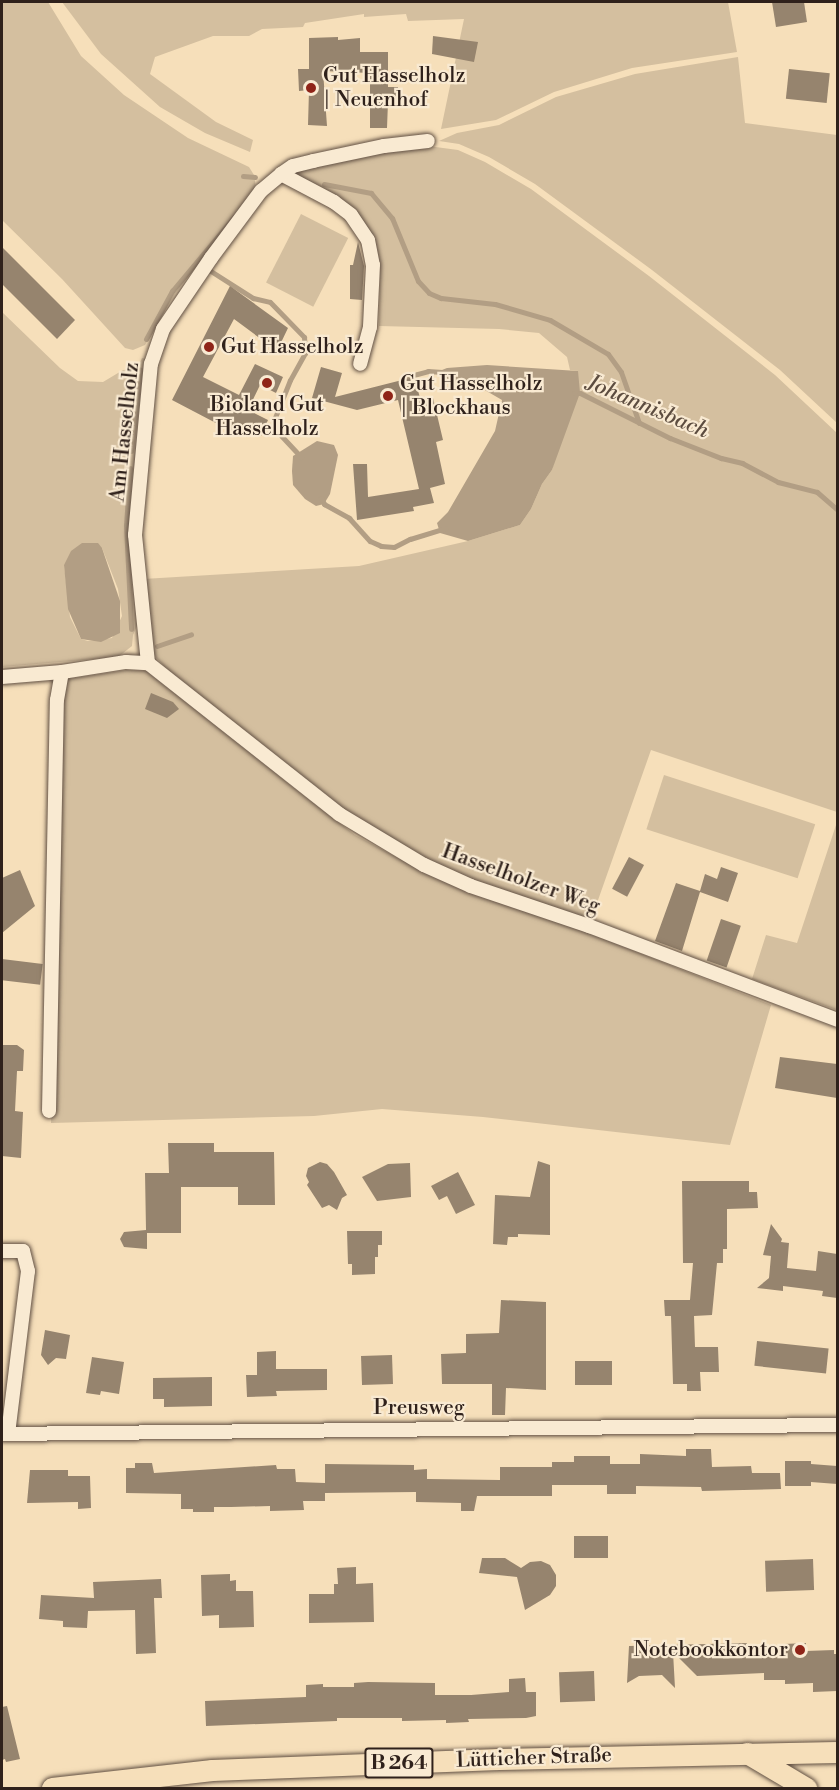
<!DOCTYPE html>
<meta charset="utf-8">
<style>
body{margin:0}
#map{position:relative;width:839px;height:1790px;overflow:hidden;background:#f6dfba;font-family:"Libre Bodoni",serif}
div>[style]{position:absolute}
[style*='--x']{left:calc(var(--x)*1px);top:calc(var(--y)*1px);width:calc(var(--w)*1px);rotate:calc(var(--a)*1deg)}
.green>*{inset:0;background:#d4bf9f;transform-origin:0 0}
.water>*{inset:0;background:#b29e84}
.stream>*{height:5px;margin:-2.5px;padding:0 2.5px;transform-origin:2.5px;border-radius:2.5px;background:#b29e84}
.building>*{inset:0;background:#96846e;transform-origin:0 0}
.roads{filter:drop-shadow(0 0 2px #615043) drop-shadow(0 0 2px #615043)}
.street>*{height:14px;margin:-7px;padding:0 7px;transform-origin:7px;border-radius:7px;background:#f9ead2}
.primary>*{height:21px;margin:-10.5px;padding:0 10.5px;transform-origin:10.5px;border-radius:10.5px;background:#f6dfba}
.dots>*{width:16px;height:16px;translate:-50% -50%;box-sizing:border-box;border:3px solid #f9ead2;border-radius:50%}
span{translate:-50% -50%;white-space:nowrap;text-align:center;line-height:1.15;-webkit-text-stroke:4.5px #f9ead2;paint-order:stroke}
.shield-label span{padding:2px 4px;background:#f9ead2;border:2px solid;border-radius:4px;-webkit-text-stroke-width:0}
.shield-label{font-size:20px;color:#2f211b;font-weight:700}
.poi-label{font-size:21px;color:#2f211b}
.left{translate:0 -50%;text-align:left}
.right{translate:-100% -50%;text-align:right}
.street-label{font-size:21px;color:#2f211b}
.water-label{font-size:22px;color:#5d4d40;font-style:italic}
.frame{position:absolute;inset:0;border:3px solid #2f211b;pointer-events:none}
</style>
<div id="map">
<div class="green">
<div style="clip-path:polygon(2px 2px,48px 2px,81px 56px,124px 95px,188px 138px,249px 167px,254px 175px,256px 188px,175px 294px,145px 345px,133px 350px,125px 348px,62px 279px,2px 220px)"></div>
<div style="clip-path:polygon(62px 2px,728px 2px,737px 52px,632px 68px,554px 92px,496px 120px,441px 129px,464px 19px,408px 21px,406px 14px,364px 17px,364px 14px,305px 23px,303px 27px,262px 29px,249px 36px,213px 36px,155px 57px,150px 74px,216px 122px,253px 140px,250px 152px,205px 133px,160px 107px,101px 54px)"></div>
<div style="clip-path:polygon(738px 57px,745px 123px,837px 135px,837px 423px,780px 370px,652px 270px,535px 184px,489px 157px,459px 144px,439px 141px,457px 133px,499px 125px,556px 97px,635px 74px)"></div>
<div style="clip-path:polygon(428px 146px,458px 150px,485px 162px,531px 189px,649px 276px,775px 375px,837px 433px,837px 812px,651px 750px,591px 920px,472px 879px,402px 847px,353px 819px,168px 671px,154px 655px,143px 579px,359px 566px,468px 541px,520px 525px,531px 509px,542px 484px,552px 470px,578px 371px,570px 370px,567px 357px,539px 333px,499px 329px,379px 326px,380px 276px,376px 252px,363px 224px,299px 177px,298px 172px,309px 166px,386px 150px)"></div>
<div style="left:301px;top:214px;width:53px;height:77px;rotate:27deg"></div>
<div style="clip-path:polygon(evenodd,2px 312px,60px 368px,78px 381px,103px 382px,123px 370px,137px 369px,142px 358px,146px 359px,133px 574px,137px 626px,133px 635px,132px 646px,118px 657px,2px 667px,2px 312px,102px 548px,118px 589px,122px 616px,112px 638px,88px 641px,81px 639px,70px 617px,64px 565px,102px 548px)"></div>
<div style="clip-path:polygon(127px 670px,149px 671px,159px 677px,289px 784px,355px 835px,396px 857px,470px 892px,586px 932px,771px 1005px,730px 1145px,483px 1117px,382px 1109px,314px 1116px,51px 1123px,62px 691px,67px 679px)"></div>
<div style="left:664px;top:775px;width:159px;height:57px;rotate:18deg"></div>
<div style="clip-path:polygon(837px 822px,837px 1010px,752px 979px,766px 935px,797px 943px)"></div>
</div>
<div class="water">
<div style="clip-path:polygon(487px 365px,578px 371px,580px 393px,552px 470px,542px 484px,531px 509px,520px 525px,468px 541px,440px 533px,437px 523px,448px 512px,495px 431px,502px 400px,483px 389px,451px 381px,437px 372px,447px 368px)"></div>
<div style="clip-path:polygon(317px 441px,334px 445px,338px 455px,330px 494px,324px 504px,316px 506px,305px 499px,293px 485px,292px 471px,293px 456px)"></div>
<div style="clip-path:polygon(82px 543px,98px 543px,102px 548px,120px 601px,120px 633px,101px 642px,81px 639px,68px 609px,64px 565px,71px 551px)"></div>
</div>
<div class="stream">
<div style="--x:243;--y:176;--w:12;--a:5"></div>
<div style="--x:324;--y:184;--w:48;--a:10.8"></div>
<div style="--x:371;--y:193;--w:33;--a:50"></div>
<div style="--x:392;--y:218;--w:68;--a:67.6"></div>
<div style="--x:418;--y:281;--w:16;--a:47"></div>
<div style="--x:429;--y:293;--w:13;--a:23"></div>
<div style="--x:441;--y:298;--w:54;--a:6.3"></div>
<div style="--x:495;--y:304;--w:57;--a:16.2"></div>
<div style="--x:550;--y:320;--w:67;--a:30.4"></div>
<div style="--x:608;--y:354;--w:22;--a:54"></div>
<div style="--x:621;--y:372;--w:54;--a:70.6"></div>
<div style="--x:206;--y:268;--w:56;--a:32.6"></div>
<div style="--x:253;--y:298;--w:17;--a:13"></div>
<div style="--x:270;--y:302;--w:49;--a:45.8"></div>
<div style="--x:304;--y:337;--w:16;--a:86"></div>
<div style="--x:305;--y:353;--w:31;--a:119"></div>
<div style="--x:290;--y:380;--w:43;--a:111.8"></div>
<div style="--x:274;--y:420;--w:8;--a:90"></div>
<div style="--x:274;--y:428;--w:40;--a:47"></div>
<div style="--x:146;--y:339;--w:55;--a:-61.6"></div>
<div style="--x:172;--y:291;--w:97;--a:-50"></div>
<div style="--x:407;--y:384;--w:7;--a:-98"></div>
<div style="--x:406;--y:377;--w:23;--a:-15"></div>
<div style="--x:428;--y:371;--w:14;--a:4"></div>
<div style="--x:574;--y:393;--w:6;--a:0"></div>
<div style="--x:580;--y:393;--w:101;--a:26.6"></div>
<div style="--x:670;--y:438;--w:55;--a:21.4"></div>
<div style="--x:721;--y:458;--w:22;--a:13"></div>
<div style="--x:742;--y:463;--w:41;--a:27.8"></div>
<div style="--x:778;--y:482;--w:40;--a:14.4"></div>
<div style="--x:817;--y:492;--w:28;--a:41"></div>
<div style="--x:131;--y:451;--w:82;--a:-83.7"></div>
<div style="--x:130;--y:468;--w:57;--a:94"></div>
<div style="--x:126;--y:525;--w:104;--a:87.2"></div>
<div style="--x:321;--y:498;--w:7;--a:63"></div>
<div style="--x:324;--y:504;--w:29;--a:29"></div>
<div style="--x:349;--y:518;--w:31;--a:48"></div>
<div style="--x:370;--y:541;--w:12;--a:24"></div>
<div style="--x:381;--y:546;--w:13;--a:4"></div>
<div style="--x:394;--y:547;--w:18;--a:-27"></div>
<div style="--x:410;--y:539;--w:37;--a:-17"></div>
<div style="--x:157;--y:646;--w:36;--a:-19"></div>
</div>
<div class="building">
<div style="clip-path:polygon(772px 2px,804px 2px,807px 22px,776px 27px)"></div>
<div style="clip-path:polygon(433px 36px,478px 42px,474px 62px,432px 54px)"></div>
<div style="clip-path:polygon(338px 37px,338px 40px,360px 38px,360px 52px,388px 52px,388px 87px,398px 87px,398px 102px,388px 102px,387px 128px,370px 128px,370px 73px,323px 71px,327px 126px,308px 125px,309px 90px,299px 91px,298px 69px,309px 69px,309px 38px)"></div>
<div style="left:789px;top:69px;width:41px;height:30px;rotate:6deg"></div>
<div style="clip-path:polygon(358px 242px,364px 266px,362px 300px,350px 299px,350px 265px,353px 265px)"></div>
<div style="clip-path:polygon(2px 247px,75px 320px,57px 339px,2px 284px)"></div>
<div style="clip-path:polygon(230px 286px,288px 328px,277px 351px,234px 319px,203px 377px,239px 395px,255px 364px,283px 377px,276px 393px,260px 385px,248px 410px,268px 420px,261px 436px,239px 426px,235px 433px,172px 400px)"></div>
<div style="clip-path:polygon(321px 367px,342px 373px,335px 397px,414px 377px,421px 401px,433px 398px,443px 440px,436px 442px,445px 484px,430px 488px,434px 503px,413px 507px,414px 511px,357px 520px,353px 464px,367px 464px,368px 497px,419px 489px,398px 400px,357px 410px,312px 398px)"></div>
<div style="clip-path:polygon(151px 693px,173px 702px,179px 709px,167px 718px,145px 709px)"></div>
<div style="left:629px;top:857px;width:17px;height:36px;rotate:28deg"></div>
<div style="clip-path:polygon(721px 867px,738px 873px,728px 902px,700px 892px,682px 951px,655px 941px,676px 883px,700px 891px,705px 874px,717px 879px)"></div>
<div style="clip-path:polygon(20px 870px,35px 906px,2px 933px,2px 878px)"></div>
<div style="left:721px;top:919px;width:21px;height:44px;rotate:19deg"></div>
<div style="left:2px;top:959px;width:41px;height:21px;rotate:7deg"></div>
<div style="clip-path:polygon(2px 1045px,17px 1045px,24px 1050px,23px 1071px,17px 1071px,15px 1111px,23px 1112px,21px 1158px,2px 1156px)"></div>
<div style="clip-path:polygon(780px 1057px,837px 1064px,837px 1098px,775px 1088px)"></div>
<div style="clip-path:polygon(168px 1143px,214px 1143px,214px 1152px,274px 1152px,275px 1205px,238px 1205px,238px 1187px,181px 1187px,181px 1233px,147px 1233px,147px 1249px,124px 1247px,120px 1239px,124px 1232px,146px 1230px,145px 1173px,169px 1173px)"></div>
<div style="clip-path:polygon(538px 1161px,550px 1165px,550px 1235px,518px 1234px,518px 1237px,508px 1237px,507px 1245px,493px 1244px,495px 1195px,530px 1197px)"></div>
<div style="clip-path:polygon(320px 1162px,327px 1164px,334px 1172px,347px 1195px,342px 1198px,337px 1210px,329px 1205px,322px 1208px,307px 1185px,309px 1182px,306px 1176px,308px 1168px)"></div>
<div style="clip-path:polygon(410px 1163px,411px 1197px,377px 1201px,362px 1177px,388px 1164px)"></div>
<div style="clip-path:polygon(458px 1172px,475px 1205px,456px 1214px,447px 1196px,439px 1200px,431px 1186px)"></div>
<div style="clip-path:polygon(682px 1181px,749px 1181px,749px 1192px,757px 1192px,758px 1208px,727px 1209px,727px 1249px,723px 1249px,723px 1263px,717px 1263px,712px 1315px,694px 1316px,695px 1347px,718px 1347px,719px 1372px,700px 1372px,701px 1391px,687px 1391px,687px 1384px,673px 1384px,671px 1316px,665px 1316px,664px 1300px,690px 1300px,693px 1263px,683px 1263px)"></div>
<div style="clip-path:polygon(771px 1224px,782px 1239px,781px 1242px,789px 1243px,787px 1268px,816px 1271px,818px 1251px,837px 1254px,837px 1298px,822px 1296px,823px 1291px,783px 1286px,783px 1291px,757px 1288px,769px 1278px,771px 1256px,763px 1255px)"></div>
<div style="clip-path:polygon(347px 1231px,382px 1231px,382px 1245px,378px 1245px,378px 1257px,375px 1257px,375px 1274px,352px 1275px,352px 1264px,348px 1264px)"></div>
<div style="clip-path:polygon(501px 1300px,546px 1302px,546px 1390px,506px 1388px,505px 1415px,492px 1415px,492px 1384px,442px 1384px,441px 1354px,466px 1353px,466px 1334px,499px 1333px)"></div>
<div style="clip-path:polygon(45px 1330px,70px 1335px,66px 1359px,56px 1358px,48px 1365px,41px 1355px)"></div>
<div style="left:757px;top:1341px;width:72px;height:25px;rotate:6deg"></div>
<div style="clip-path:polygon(276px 1351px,276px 1369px,327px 1369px,327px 1390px,276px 1391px,277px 1396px,247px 1397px,246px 1375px,257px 1375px,257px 1352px)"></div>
<div style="left:392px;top:1355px;width:29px;height:31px;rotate:88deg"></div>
<div style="clip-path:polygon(92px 1357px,124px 1362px,119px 1394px,101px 1391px,100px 1395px,86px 1393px)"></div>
<div style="left:575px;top:1361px;width:37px;height:24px"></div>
<div style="clip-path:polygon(212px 1377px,212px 1406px,164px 1407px,164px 1399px,153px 1399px,153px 1378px)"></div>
<div style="clip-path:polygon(686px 1449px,711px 1449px,712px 1467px,751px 1466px,752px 1473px,780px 1473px,781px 1489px,702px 1491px,701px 1487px,636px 1486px,636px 1494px,607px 1494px,607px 1485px,552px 1485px,552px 1496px,477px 1496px,474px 1511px,461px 1511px,461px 1503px,416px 1502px,416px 1492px,325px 1493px,325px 1464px,414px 1465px,414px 1470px,427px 1469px,427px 1479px,500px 1480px,500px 1467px,552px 1467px,552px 1462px,574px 1462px,574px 1456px,610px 1456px,610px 1464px,640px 1464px,640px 1454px,686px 1456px)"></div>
<div style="clip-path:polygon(785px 1461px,811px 1461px,811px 1464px,837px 1466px,837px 1484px,811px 1482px,811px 1486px,785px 1486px)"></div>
<div style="clip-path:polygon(135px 1463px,152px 1463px,154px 1473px,276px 1465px,277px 1469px,295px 1469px,296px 1482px,325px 1483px,325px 1501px,303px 1501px,304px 1510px,270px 1511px,270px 1506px,231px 1507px,214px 1507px,214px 1512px,193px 1512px,193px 1509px,181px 1509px,181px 1494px,126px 1493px,126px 1468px,135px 1468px)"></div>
<div style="clip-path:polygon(30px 1470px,68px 1470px,68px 1476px,90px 1476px,91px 1508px,78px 1509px,78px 1502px,27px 1503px)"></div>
<div style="left:608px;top:1536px;width:22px;height:34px;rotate:90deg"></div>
<div style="clip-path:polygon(482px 1558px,505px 1558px,521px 1568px,530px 1562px,541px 1561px,550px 1565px,556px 1575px,556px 1586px,550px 1595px,525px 1610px,517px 1577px,479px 1573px)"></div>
<div style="left:813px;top:1559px;width:31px;height:48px;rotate:88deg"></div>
<div style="clip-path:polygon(356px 1567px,356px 1584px,373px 1583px,374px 1622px,309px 1623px,309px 1594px,334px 1594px,334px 1584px,338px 1584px,337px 1568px)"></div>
<div style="clip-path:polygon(230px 1574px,230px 1581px,236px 1580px,236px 1591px,253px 1591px,254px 1627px,219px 1628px,219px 1615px,202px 1616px,201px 1575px)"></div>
<div style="clip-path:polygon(161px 1579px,162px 1598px,154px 1598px,156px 1653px,136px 1654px,135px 1610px,88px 1611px,87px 1628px,63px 1627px,63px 1621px,39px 1619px,41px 1595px,94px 1598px,93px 1582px)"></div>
<div style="clip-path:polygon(747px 1643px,747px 1648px,784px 1647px,784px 1644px,806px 1643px,806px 1651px,834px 1650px,834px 1654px,837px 1654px,837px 1691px,813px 1692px,813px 1683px,785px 1684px,785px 1680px,764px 1680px,764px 1673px,697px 1676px,673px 1652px,675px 1688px,662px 1675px,639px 1676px,627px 1683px,629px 1646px)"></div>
<div style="left:594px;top:1671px;width:30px;height:35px;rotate:88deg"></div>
<div style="clip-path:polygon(525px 1678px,526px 1692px,536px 1692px,536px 1716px,526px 1718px,468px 1719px,469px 1722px,446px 1723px,446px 1720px,402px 1721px,402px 1718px,337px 1718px,337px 1721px,206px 1726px,205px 1701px,306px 1697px,306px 1685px,323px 1684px,323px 1687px,354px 1687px,354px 1683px,368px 1682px,435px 1683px,435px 1695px,471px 1695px,509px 1692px,509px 1679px)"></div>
<div style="clip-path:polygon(7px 1706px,20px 1759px,6px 1762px,5px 1759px,2px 1760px,2px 1707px)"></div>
</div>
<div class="roads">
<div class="street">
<div style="--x:281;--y:174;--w:60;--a:27.8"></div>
<div style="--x:334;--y:202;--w:21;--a:37"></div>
<div style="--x:351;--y:215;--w:30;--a:56"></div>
<div style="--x:368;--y:240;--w:25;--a:79"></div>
<div style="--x:373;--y:265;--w:62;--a:92.8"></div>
<div style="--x:370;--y:327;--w:38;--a:105"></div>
<div style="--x:148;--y:663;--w:129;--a:-95.8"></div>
<div style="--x:135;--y:535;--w:172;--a:-84.7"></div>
<div style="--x:151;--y:364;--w:37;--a:-71"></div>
<div style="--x:163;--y:329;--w:86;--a:-55.9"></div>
<div style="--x:211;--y:258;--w:84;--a:-53.3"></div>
<div style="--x:261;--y:191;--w:26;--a:-40"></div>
<div style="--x:281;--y:174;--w:14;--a:-34"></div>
<div style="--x:293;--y:166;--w:21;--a:-14"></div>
<div style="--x:313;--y:161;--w:73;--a:-11.9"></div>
<div style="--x:384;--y:146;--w:44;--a:-6.5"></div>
<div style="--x:2;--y:677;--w:60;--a:-4.8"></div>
<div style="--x:62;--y:672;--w:65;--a:-8.9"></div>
<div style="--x:126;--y:662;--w:22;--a:3"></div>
<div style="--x:148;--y:663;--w:243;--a:38.3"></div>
<div style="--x:339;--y:814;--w:99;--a:31"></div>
<div style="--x:424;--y:865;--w:51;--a:24.1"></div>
<div style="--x:471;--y:886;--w:125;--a:18.7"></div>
<div style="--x:589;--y:926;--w:266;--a:20.7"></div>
<div style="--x:49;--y:1111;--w:411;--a:-88.9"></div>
<div style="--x:57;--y:700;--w:28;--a:-80"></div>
<div style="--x:2;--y:1251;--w:21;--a:0"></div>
<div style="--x:23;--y:1251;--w:21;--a:76"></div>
<div style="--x:28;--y:1271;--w:164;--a:97"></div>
<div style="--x:2;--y:1434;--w:836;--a:-0.62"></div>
</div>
<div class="primary">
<div style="--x:747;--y:1753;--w:69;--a:30.7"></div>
<div style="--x:52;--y:1788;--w:161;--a:-6.4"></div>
<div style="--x:212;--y:1770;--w:286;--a:-2.2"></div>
<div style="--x:498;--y:1759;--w:340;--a:-1.2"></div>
</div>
</div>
<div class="dots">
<div style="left:311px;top:88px;background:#8f2418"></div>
<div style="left:209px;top:347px;background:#8f2418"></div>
<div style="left:267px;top:383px;background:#8f2418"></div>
<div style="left:388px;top:396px;background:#8f2418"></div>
<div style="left:800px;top:1650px;background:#8f2418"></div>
</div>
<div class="shield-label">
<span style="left:399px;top:1763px">B 264</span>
</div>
<div class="poi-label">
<span class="left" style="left:323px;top:88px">Gut Hasselholz<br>| Neuenhof</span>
<span class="left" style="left:221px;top:347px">Gut Hasselholz</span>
<span class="left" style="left:400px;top:396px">Gut Hasselholz<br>| Blockhaus</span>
<span style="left:267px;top:417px">Bioland Gut<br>Hasselholz</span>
<span class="right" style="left:788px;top:1650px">Notebookkontor</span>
</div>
<div class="street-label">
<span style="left:125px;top:432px;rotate:-84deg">Am Hasselholz</span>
<span style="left:521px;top:879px;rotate:20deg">Hasselholzer Weg</span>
<span style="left:419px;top:1408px">Preusweg</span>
<span style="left:534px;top:1758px;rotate:-2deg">Lütticher Straße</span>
</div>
<div class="water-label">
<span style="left:648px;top:407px;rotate:23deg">Johannisbach</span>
</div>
<div class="frame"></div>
</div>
